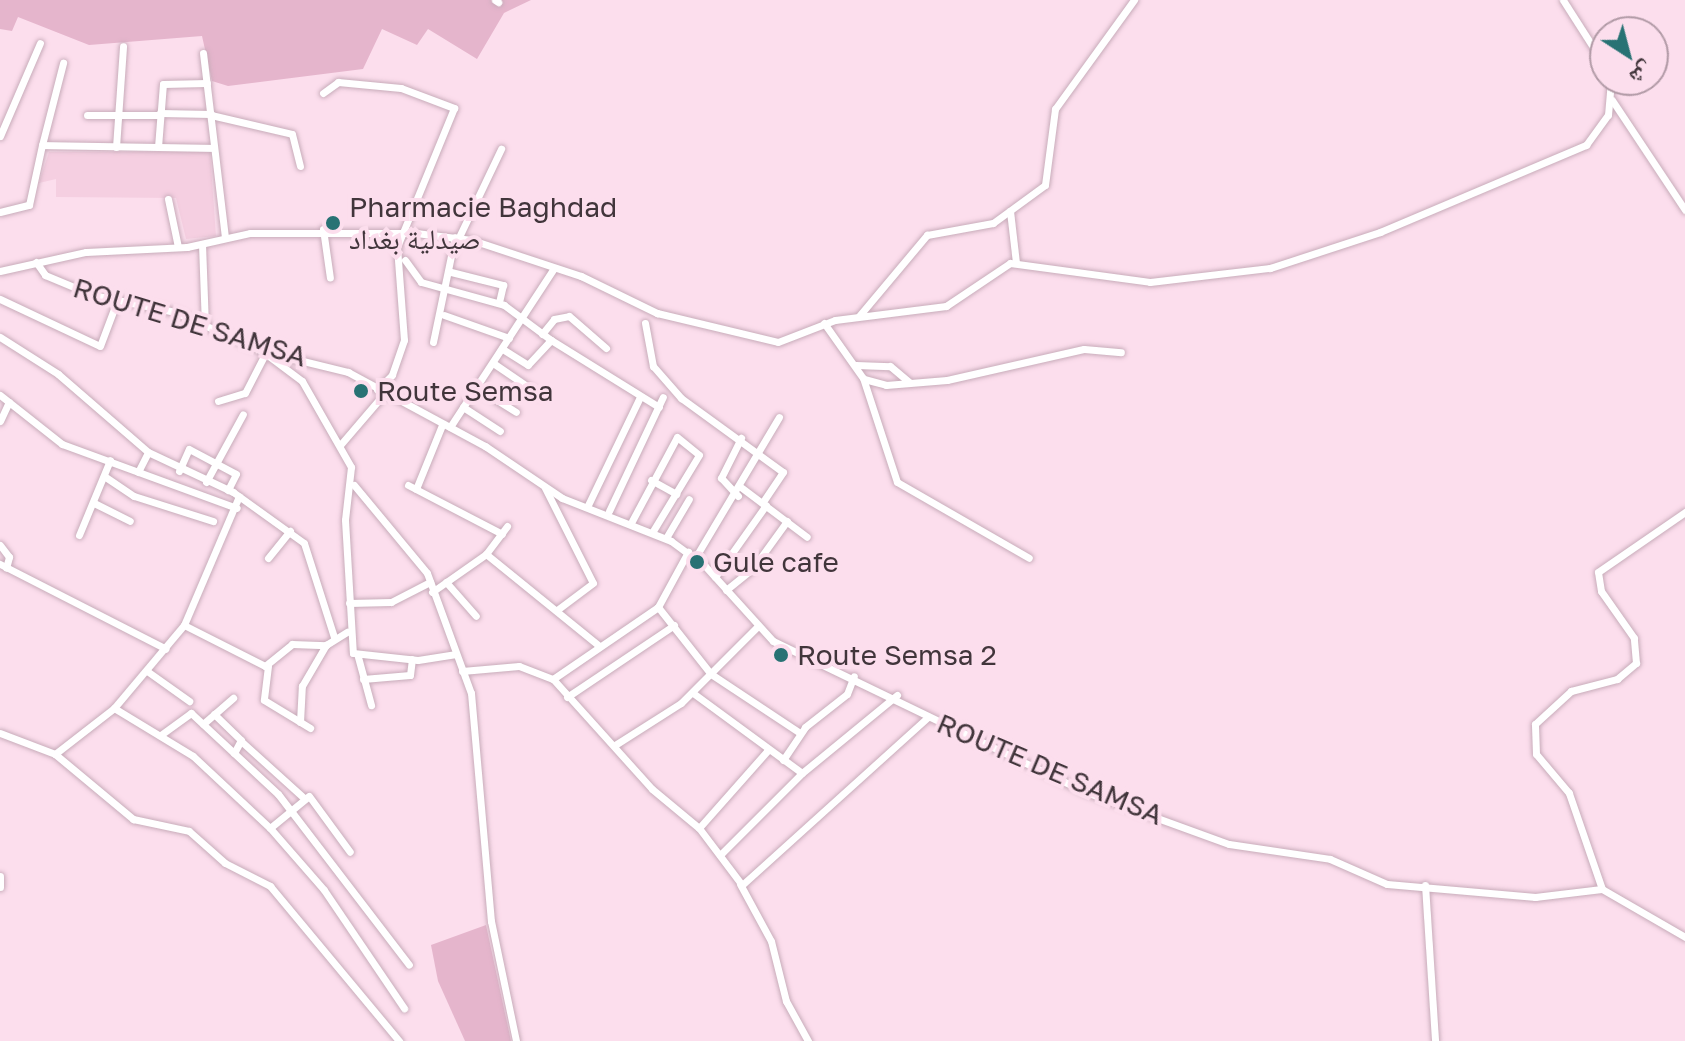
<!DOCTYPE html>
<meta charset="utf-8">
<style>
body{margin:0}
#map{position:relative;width:1685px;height:1041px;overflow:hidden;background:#fcdeed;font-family:"Golos Text","Noto Naskh Arabic",sans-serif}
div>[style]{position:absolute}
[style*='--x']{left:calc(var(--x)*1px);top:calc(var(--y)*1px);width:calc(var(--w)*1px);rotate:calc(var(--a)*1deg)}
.built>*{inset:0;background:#f5cfe1}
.green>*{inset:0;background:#e5b5cc}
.roads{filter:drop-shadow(0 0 2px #c8acba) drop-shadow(0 0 2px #c8acba)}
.minor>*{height:7px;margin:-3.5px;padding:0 3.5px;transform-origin:3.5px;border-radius:3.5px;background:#fff}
.dots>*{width:22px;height:22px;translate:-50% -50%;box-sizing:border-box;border:4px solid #fcdeed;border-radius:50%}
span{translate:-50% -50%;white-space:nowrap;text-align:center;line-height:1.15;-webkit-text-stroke:8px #fcdeed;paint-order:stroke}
.poi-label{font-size:28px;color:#41353b}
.left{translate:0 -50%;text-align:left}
.street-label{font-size:28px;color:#41353b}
.north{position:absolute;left:1589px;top:16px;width:80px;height:80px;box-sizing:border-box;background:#fcdeed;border:2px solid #b19aa6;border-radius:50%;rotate:144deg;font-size:22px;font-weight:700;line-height:32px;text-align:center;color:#41353b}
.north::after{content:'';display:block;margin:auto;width:28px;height:36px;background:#287274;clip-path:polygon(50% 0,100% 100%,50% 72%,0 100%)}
</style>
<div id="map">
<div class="built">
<div style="clip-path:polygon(49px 152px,210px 152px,216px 236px,186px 239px,176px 198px,56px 197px,56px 179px,39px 183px)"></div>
</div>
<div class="green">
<div style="clip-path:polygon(0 0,531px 0,504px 13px,477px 59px,428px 29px,417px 45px,382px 29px,363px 69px,228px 86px,212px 81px,202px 36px,89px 45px,18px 17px,12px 31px,0 29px)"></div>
<div style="clip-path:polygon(486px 925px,511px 1041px,465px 1041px,438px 981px,431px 945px)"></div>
</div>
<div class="roads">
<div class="minor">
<div style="--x:495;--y:0;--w:4;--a:34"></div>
<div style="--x:1563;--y:0;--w:78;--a:57.5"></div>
<div style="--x:203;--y:53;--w:185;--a:83.2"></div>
<div style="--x:323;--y:93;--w:19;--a:-36"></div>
<div style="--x:338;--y:82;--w:63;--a:5.4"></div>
<div style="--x:401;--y:88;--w:57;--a:20.7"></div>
<div style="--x:454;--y:108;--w:150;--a:112.3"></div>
<div style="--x:397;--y:247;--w:93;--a:85.7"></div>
<div style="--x:404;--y:340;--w:37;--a:109"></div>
<div style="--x:392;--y:375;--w:21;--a:135"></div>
<div style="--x:1612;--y:100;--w:132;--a:56.4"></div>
<div style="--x:160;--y:113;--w:51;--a:1.1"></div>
<div style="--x:87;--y:115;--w:73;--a:0"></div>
<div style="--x:211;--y:115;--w:83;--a:13.2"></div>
<div style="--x:292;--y:134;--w:33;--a:76"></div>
<div style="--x:0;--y:136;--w:101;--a:-66.7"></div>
<div style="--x:42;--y:145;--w:85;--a:-75.6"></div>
<div style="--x:116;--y:147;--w:101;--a:-86"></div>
<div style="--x:158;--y:147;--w:63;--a:-85.5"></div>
<div style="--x:163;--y:84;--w:44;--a:-1.3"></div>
<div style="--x:168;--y:199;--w:49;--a:78.2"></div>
<div style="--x:1010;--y:211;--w:52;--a:83.4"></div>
<div style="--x:0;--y:212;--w:30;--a:-14"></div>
<div style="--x:29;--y:205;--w:61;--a:-77.8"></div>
<div style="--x:42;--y:145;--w:172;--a:1"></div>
<div style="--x:323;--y:229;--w:49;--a:81.9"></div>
<div style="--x:459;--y:237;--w:98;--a:-64.5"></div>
<div style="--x:202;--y:244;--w:80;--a:87.9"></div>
<div style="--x:405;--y:260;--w:27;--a:54"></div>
<div style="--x:421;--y:282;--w:86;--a:15.5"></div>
<div style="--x:504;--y:305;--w:59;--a:36.7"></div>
<div style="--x:551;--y:340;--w:34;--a:133"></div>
<div style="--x:528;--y:365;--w:31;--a:-148"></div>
<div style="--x:36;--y:262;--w:16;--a:55"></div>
<div style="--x:45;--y:275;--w:52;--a:22.6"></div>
<div style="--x:93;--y:295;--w:84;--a:11.7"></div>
<div style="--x:175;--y:312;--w:95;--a:24.1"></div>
<div style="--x:262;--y:351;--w:89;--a:13.7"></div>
<div style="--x:348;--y:372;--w:156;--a:28.4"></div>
<div style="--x:485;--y:446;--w:93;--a:34"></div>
<div style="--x:562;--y:498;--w:117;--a:21.5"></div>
<div style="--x:671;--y:541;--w:42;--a:36.3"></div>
<div style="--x:705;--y:566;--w:101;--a:47.8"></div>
<div style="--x:773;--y:641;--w:344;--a:25.8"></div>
<div style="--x:1083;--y:791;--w:155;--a:20"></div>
<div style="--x:1229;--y:844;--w:102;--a:8.4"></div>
<div style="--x:1330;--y:859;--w:62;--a:23.7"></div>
<div style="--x:1387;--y:884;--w:149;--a:5"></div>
<div style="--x:1535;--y:897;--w:67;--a:-6.8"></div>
<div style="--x:1602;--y:889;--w:96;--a:30"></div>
<div style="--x:0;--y:271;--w:88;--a:-12.5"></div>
<div style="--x:86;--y:252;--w:101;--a:-2.8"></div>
<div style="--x:187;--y:247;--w:65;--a:-12.5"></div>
<div style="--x:250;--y:233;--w:166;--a:0"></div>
<div style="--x:416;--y:233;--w:56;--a:7.1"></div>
<div style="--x:472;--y:240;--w:115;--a:18.3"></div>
<div style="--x:581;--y:276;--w:85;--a:26"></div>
<div style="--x:657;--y:313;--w:124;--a:13.5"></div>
<div style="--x:778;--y:342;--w:61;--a:-21.1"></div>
<div style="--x:835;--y:320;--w:112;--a:-7.2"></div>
<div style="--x:946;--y:306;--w:77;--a:-33.9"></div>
<div style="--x:1010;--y:263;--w:141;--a:7.7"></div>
<div style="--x:1150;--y:282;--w:121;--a:-6.7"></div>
<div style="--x:1270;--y:268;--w:116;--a:-18.1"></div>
<div style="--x:1380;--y:232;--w:224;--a:-22.9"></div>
<div style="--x:1586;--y:145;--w:37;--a:-54"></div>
<div style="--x:1608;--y:115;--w:35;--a:-85"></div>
<div style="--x:451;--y:272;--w:54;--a:14"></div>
<div style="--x:503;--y:285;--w:18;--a:103"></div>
<div style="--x:0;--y:299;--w:110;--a:25.2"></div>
<div style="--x:100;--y:346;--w:48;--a:-69.3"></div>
<div style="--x:444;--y:315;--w:69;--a:19.5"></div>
<div style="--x:859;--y:316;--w:106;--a:-50"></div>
<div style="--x:927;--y:235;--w:67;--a:-10.3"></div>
<div style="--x:993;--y:223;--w:64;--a:-36.2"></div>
<div style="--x:1045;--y:185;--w:77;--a:-82.5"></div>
<div style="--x:1055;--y:109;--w:135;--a:-54.1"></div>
<div style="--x:645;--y:323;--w:44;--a:79.5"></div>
<div style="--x:653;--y:366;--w:43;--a:48.8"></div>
<div style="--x:681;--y:398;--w:126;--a:36"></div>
<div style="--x:783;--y:472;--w:37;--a:124"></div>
<div style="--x:824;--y:323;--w:67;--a:54.7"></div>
<div style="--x:863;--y:378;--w:109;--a:71.9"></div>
<div style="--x:897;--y:482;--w:152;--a:29.9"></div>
<div style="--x:542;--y:334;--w:19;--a:-51"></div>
<div style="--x:554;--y:319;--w:15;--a:-11"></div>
<div style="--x:569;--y:316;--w:49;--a:40.9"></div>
<div style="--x:0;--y:337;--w:69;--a:32.5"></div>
<div style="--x:58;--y:374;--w:119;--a:40.9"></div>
<div style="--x:148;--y:452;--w:94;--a:25.2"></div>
<div style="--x:233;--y:492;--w:87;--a:35.7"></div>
<div style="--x:304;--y:543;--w:99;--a:72.3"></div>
<div style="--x:551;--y:340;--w:127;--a:31.8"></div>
<div style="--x:433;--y:342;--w:107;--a:-78.2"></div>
<div style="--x:262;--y:351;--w:50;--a:36.9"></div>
<div style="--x:302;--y:381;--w:99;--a:60.3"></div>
<div style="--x:351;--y:467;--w:53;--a:96.5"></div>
<div style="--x:345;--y:520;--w:133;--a:86.6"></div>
<div style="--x:353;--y:653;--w:65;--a:6.1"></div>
<div style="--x:418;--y:660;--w:37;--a:-9"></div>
<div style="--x:493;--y:363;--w:57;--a:34.2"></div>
<div style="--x:856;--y:365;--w:34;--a:2"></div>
<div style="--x:890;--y:366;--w:26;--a:40"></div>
<div style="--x:864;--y:379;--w:23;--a:15"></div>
<div style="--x:886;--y:385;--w:61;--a:-4.7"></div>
<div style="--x:947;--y:380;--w:140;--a:-12.8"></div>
<div style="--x:1084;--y:349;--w:37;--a:5"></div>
<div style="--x:476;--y:387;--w:47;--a:32"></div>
<div style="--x:0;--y:395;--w:79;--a:38.3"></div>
<div style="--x:62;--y:444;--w:186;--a:20.1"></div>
<div style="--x:218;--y:401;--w:28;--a:-17"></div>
<div style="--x:245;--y:393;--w:42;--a:-62.8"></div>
<div style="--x:463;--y:407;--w:44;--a:33"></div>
<div style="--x:0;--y:421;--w:21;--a:-65"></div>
<div style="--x:450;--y:427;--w:190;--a:-56.8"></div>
<div style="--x:341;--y:444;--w:65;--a:-49.4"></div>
<div style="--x:179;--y:471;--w:24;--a:-66"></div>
<div style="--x:189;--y:449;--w:53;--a:28"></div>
<div style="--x:236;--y:474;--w:18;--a:117"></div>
<div style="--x:138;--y:472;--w:22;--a:-63"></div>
<div style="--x:104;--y:476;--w:36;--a:34"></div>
<div style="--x:134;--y:496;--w:83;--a:17.6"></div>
<div style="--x:651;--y:480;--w:29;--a:29"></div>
<div style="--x:206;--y:482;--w:77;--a:-61.4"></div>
<div style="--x:354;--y:485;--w:114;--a:50.3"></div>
<div style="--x:427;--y:573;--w:128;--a:69.9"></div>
<div style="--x:471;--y:693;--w:229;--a:85"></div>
<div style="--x:491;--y:921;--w:123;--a:78.2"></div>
<div style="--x:408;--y:485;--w:106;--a:27.5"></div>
<div style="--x:545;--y:488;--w:106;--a:63.2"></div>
<div style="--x:593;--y:583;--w:45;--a:143.1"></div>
<div style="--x:742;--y:488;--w:81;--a:37"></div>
<div style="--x:416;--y:489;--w:69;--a:-67.9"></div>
<div style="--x:738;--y:496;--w:25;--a:-133"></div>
<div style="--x:721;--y:478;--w:45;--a:-63.4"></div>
<div style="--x:94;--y:503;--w:40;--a:26.6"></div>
<div style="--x:588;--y:505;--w:120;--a:-64.3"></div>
<div style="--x:609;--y:511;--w:126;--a:-64.7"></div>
<div style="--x:632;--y:521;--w:95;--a:-61.8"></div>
<div style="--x:677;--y:437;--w:28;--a:39"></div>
<div style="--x:699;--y:455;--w:89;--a:121.2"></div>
<div style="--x:79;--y:535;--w:81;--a:-67.5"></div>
<div style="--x:666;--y:538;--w:45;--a:-59.5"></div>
<div style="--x:0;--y:545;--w:15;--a:53"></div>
<div style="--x:9;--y:557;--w:11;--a:105"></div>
<div style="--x:486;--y:554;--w:35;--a:-53"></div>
<div style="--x:268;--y:558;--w:35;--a:-51"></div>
<div style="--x:695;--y:558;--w:164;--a:-59.2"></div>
<div style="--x:0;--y:564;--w:186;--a:27.1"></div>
<div style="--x:715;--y:577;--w:88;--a:-54.7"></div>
<div style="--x:446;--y:582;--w:45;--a:48.6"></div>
<div style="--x:726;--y:590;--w:35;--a:-39"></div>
<div style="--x:753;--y:568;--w:58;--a:-54.1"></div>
<div style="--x:432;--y:592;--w:66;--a:-35.1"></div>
<div style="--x:486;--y:554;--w:144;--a:39.1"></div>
<div style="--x:349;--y:603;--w:42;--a:-1.4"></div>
<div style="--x:391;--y:602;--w:44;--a:-27.1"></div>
<div style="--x:658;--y:607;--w:85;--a:51.7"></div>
<div style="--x:711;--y:674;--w:107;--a:33.5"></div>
<div style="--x:184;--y:625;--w:91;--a:26.8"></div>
<div style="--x:265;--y:666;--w:35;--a:-39"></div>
<div style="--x:292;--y:644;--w:34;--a:2"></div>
<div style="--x:326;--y:645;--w:25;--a:-32"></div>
<div style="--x:358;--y:657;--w:50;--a:74.8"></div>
<div style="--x:268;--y:666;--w:34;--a:97"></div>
<div style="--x:264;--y:700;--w:54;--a:31.3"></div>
<div style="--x:147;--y:671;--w:52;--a:35.5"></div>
<div style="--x:462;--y:671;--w:57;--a:-5"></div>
<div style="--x:519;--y:666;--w:36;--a:21"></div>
<div style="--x:553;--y:679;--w:148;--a:48"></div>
<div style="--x:652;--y:789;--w:61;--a:39.7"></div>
<div style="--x:699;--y:828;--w:71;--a:53"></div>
<div style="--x:742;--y:885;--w:251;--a:-42.1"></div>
<div style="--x:363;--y:679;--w:47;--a:-4.9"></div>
<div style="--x:410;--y:675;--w:16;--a:-83"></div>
<div style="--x:553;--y:679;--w:127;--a:-34.4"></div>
<div style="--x:658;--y:607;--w:63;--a:-61.4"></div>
<div style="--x:693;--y:693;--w:135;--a:36.3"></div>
<div style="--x:567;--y:697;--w:129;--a:-33.9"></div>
<div style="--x:114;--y:708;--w:92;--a:31.3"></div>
<div style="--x:193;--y:756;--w:105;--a:43.1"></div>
<div style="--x:270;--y:828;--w:82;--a:48.9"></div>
<div style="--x:324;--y:890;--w:143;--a:55.9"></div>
<div style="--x:214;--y:714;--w:37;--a:44"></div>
<div style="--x:241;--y:740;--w:15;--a:118"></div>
<div style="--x:300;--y:722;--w:36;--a:-87"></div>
<div style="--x:302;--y:686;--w:48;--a:-59.7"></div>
<div style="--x:203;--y:724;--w:40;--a:-41"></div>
<div style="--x:0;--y:733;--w:59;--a:20.9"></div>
<div style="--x:55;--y:754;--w:102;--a:39.8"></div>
<div style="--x:133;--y:819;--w:57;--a:12.1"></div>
<div style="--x:189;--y:831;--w:48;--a:41.6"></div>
<div style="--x:225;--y:863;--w:51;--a:27.1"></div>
<div style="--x:270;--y:886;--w:202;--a:50.2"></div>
<div style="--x:162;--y:734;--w:36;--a:-36"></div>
<div style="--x:191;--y:713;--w:119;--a:43"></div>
<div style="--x:278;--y:794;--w:215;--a:52.5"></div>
<div style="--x:242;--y:742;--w:84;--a:42.1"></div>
<div style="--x:615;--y:745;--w:78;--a:-32.5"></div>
<div style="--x:681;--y:703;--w:107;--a:-45"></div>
<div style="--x:55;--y:754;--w:75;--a:-37.9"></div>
<div style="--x:114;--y:708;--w:109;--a:-49.9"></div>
<div style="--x:184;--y:625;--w:140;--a:-66.9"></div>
<div style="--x:783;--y:760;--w:40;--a:-56"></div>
<div style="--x:805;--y:727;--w:53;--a:-38.2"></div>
<div style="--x:847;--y:694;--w:19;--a:-69"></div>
<div style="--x:270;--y:828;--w:50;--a:-39.4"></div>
<div style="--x:309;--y:796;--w:69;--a:53.8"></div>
<div style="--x:699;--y:828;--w:104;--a:-48.5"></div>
<div style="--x:720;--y:855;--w:116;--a:-45"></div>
<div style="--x:802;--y:773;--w:123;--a:-39.4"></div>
<div style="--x:0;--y:876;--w:11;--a:90"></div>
<div style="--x:740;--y:884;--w:65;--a:61.5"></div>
<div style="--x:771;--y:941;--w:62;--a:76"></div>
<div style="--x:786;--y:1001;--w:46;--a:61.2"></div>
<div style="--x:1425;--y:885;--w:156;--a:86.3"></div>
<div style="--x:1602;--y:889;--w:102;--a:-109"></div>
<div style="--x:1569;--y:793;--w:51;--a:-130.2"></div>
<div style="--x:1536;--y:754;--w:30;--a:-92"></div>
<div style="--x:1535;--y:724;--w:49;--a:-42.5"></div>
<div style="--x:1571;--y:691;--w:48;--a:-14.6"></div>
<div style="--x:1617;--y:679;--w:25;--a:-40"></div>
<div style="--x:1636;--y:663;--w:25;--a:-95"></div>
<div style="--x:1634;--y:638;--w:57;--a:-125.1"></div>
<div style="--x:1601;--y:591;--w:19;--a:-99"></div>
<div style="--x:1598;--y:572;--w:106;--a:-34.6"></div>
</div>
</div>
<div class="dots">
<div style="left:333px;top:223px;background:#287274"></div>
<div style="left:361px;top:391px;background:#287274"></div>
<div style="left:697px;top:562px;background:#287274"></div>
<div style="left:781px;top:655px;background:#287274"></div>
</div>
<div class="poi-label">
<span class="left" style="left:349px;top:223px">Pharmacie Baghdad<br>صيدلية بغداد</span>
<span class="left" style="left:377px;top:391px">Route Semsa</span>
<span class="left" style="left:713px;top:562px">Gule cafe</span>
<span class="left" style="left:797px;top:655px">Route Semsa 2</span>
</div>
<div class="street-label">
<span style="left:190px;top:322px;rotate:17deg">ROUTE DE SAMSA</span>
<span style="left:1050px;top:769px;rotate:23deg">ROUTE DE SAMSA</span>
</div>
<div class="north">ش</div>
</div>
